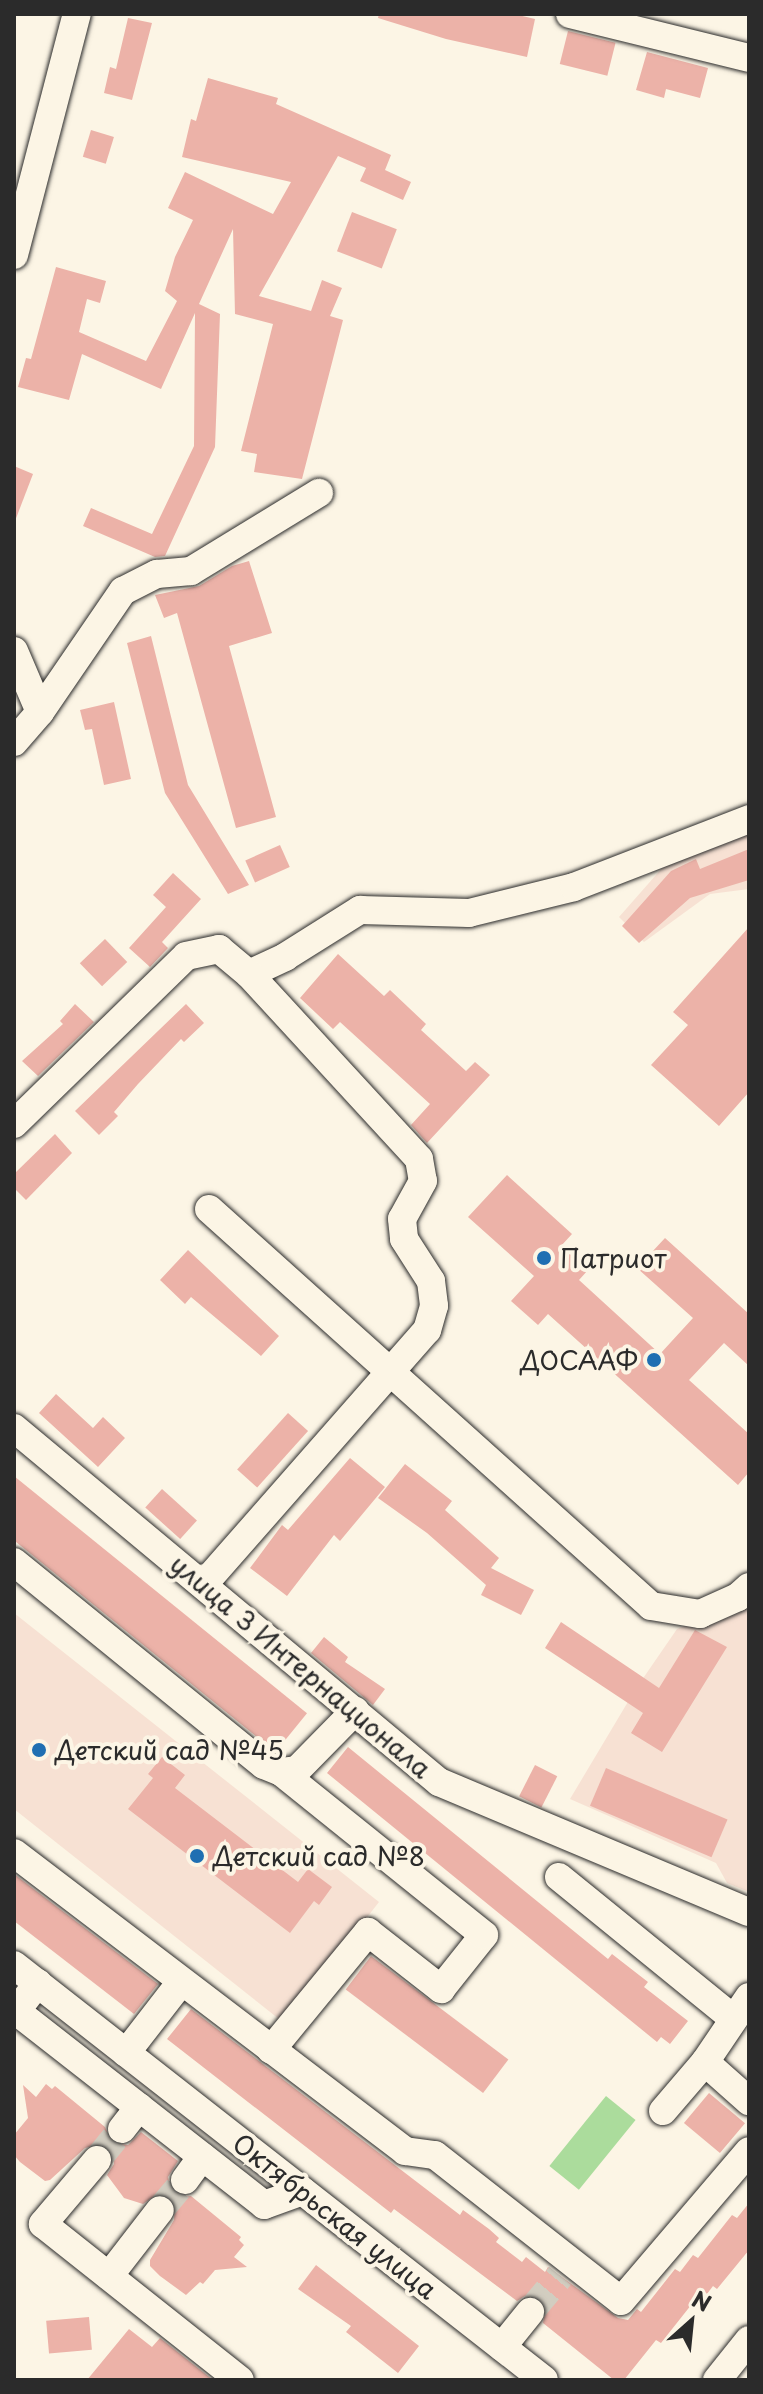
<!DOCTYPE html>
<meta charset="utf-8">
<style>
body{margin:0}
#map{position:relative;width:763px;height:2394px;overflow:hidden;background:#fcf5e5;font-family:"Playpen Sans",sans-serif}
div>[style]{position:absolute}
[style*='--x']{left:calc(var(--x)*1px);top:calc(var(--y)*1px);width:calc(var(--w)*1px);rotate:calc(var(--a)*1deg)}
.built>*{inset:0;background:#f7e1d3}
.green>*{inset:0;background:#abdc9c;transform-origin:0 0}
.building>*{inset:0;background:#ecb2a8;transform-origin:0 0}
.minor-tunnel>*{height:28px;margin-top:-14px;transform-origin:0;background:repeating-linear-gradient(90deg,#d2cdc0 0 28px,transparent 0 42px)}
.roads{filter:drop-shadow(0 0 2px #2b2b2b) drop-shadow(0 0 2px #2b2b2b)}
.minor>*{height:28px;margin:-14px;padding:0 14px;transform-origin:14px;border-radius:14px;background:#fcf5e5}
.dots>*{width:22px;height:22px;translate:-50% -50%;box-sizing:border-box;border:4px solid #fcf5e5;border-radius:50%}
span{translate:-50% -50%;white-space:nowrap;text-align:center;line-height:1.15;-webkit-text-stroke:8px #fcf5e5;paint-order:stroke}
.poi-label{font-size:26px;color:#2b2b2b}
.left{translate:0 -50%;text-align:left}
.right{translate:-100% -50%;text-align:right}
.street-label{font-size:26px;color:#2b2b2b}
.frame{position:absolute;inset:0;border:16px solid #2b2b2b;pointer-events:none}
.north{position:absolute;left:651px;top:2282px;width:80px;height:80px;-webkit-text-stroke:6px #fcf5e5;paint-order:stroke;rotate:27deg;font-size:22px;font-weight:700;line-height:32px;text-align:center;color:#2b2b2b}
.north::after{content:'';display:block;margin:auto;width:28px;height:36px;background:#2b2b2b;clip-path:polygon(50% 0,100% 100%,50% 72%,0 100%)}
</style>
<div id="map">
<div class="built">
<div style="clip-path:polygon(749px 824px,749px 889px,710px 894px,644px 942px,619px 917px,663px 867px)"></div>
<div style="clip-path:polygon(749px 1600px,749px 1892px,727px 1883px,716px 1863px,570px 1799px,635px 1690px,677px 1629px)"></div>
<div style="clip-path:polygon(14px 1613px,379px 1902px,284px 2023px,14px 1809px)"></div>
</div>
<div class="green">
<div style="left:606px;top:2096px;width:38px;height:90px;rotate:39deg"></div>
</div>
<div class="building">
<div style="clip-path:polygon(379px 14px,514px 14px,535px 19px,527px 57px,446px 39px,378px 18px)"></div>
<div style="clip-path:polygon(128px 18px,152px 23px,132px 100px,104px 93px,110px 67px,116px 69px)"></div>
<div style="left:568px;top:31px;width:49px;height:34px;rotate:14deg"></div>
<div style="clip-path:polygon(647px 52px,708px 68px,700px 98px,666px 89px,664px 98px,636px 90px)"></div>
<div style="clip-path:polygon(208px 78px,278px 98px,276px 104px,391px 155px,385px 170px,411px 182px,403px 200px,360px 181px,366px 168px,338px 156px,259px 296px,311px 311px,322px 280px,342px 288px,330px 316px,343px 320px,302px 479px,254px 472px,257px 454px,241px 451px,273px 324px,235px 314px,233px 229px,199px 304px,220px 314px,215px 447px,165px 556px,155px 557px,83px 526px,91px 508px,152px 534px,194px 446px,195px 313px,161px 389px,82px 354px,69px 400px,18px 387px,26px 358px,31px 359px,56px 267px,106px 281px,100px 303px,87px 299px,79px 332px,146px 361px,177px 301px,165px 291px,175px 257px,193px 220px,168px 208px,185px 172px,273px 214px,291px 182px,182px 157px,191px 119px,196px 121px)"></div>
<div style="left:91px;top:130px;width:24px;height:28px;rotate:17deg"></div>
<div style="left:352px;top:212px;width:48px;height:42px;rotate:21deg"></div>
<div style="clip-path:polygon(14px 466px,33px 474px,15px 521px,14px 520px)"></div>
<div style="clip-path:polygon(249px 561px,272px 633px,229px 646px,276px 817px,236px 828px,177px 613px,164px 618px,155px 595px,199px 586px,232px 566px)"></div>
<div style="clip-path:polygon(151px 636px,188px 785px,249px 885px,228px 894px,165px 793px,127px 643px)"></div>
<div style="clip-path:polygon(114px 702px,131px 779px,104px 785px,92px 729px,85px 730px,80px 710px)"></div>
<div style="left:280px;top:845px;width:24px;height:38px;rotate:66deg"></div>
<div style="clip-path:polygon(749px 849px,749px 880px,690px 898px,639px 943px,622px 926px,671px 871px,696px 859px,700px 869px)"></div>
<div style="clip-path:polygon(173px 873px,201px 899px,162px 942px,168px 948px,150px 967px,129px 948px,166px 907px,153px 895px)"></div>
<div style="clip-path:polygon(749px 927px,749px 1092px,719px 1126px,651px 1065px,688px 1025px,673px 1012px)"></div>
<div style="left:105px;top:939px;width:32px;height:35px;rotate:46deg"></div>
<div style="clip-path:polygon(338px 954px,384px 996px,390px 990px,426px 1024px,421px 1030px,466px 1071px,475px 1062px,490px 1075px,427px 1143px,411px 1125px,430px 1104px,340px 1022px,333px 1029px,300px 998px)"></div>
<div style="clip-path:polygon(75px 1004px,94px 1022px,38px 1076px,22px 1061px,63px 1024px,60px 1021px)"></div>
<div style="clip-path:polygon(186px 1004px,204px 1023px,184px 1042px,181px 1039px,138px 1084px,114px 1112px,118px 1116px,99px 1135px,75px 1111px)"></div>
<div style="clip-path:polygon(55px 1134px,72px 1153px,26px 1200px,14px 1188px,14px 1174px)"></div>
<div style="clip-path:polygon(507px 1175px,572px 1234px,561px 1246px,588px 1270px,579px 1280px,660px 1354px,693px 1318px,637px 1268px,665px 1238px,749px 1314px,749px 1366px,724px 1343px,689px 1380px,749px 1434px,749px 1472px,738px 1485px,548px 1314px,538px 1325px,511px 1301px,534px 1276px,468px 1217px)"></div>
<div style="clip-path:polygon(188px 1250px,279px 1336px,261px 1356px,191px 1297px,185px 1304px,160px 1280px)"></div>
<div style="clip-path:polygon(56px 1394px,93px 1428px,103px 1417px,125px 1438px,98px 1467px,39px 1413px)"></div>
<div style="left:288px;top:1413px;width:27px;height:76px;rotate:42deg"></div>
<div style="clip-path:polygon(350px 1458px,385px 1487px,340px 1541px,334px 1535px,287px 1596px,250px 1568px,282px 1525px,288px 1530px)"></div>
<div style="clip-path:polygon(405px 1464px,452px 1501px,445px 1510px,499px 1558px,491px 1568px,534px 1590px,521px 1615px,481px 1595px,486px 1585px,427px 1533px,378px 1498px)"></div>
<div style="left:14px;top:1476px;width:377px;height:50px;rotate:39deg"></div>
<div style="left:162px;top:1489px;width:47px;height:25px;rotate:42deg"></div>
<div style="clip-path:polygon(561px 1622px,659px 1688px,695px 1630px,727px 1647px,662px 1752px,631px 1733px,643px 1713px,545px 1648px)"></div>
<div style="clip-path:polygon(324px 1637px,348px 1657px,345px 1662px,385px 1689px,373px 1705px,311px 1653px)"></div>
<div style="clip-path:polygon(348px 1747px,608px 1959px,612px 1954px,648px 1982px,644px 1987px,688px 2021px,670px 2044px,661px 2037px,657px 2042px,327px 1773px)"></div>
<div style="clip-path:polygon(162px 1757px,185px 1775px,175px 1788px,298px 1882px,308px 1869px,332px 1887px,319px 1905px,314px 1901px,290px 1933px,128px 1809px,153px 1778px,148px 1774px)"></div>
<div style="left:535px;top:1765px;width:25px;height:35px;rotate:27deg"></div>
<div style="left:606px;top:1768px;width:132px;height:41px;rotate:23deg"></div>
<div style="clip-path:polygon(14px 1874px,158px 1984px,134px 2014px,14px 1921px)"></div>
<div style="left:371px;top:1956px;width:172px;height:42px;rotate:37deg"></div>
<div style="clip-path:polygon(191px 2009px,460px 2215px,463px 2210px,489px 2229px,499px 2238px,496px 2242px,522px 2262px,526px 2257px,545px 2272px,548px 2267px,618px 2318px,628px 2320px,637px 2309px,641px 2312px,675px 2269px,680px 2272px,693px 2255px,698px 2258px,732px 2215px,737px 2218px,749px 2203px,749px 2250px,717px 2289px,713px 2286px,707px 2294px,703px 2290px,661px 2343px,656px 2340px,624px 2380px,614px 2380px,543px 2323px,546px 2307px,540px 2298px,525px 2296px,517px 2301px,394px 2209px,391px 2213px,167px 2039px)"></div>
<div style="clip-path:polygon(46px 2084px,52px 2089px,55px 2086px,105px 2127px,112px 2143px,128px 2145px,141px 2132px,178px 2161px,168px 2177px,170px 2187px,182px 2197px,191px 2196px,241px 2237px,239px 2240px,244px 2245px,234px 2257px,247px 2267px,215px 2270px,203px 2284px,200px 2282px,186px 2295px,160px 2276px,150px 2266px,150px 2260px,174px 2220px,175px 2203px,163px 2190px,143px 2204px,124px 2198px,107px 2175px,114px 2164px,113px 2154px,101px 2144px,85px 2148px,50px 2180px,45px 2181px,20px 2162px,14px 2155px,14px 2135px,28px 2118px,23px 2085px,36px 2097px)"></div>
<div style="left:709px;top:2093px;width:47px;height:39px;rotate:40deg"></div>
<div style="clip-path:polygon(316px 2265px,419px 2346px,398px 2373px,346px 2332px,351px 2326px,298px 2289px)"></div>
<div style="left:89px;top:2317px;width:33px;height:43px;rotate:85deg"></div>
<div style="clip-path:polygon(129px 2329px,152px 2347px,160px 2338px,213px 2380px,87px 2380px)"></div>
</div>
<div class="minor-tunnel">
<div style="--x:97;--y:2160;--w:40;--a:-51"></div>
<div style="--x:160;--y:2210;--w:39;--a:-50"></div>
<div style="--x:530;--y:2312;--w:47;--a:-50.2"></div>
</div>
<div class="roads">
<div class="minor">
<div style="--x:570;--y:14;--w:184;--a:13.8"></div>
<div style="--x:14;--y:255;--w:249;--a:-75.4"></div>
<div style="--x:14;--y:651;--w:66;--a:66.9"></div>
<div style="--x:14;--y:742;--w:40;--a:-49"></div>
<div style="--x:40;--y:712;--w:147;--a:-55.6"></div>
<div style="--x:123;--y:591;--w:38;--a:-27"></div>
<div style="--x:157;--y:574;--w:34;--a:-5"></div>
<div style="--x:191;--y:571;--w:150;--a:-31.4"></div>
<div style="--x:249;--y:974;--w:40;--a:-25"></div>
<div style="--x:285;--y:957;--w:89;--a:-32.1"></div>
<div style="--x:360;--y:910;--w:109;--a:1.6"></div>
<div style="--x:469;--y:913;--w:108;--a:-13.9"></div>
<div style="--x:574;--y:887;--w:188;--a:-21.2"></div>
<div style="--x:14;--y:1124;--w:240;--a:-44.3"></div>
<div style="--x:186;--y:956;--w:34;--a:-12"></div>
<div style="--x:219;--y:949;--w:39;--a:40"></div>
<div style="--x:249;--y:974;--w:251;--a:47.4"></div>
<div style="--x:419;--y:1159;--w:22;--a:80"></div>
<div style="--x:423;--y:1181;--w:43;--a:118.9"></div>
<div style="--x:402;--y:1219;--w:20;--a:84"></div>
<div style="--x:404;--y:1239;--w:50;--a:57.3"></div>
<div style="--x:431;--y:1281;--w:25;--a:83"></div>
<div style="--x:434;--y:1306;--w:25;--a:106"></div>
<div style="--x:427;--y:1330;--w:338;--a:131.3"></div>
<div style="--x:209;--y:1209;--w:594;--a:41.93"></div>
<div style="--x:651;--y:1606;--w:50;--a:9.3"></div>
<div style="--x:700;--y:1614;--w:42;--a:-24.1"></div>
<div style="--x:738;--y:1597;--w:15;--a:-42"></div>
<div style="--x:14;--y:1428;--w:553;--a:39.79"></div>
<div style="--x:439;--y:1782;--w:336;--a:22.8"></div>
<div style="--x:14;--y:1562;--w:322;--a:39.1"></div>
<div style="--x:264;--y:1765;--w:18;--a:22"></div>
<div style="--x:281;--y:1772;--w:16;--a:-7"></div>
<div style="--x:297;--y:1770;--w:83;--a:-45.5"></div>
<div style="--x:14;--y:1853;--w:492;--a:37.3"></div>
<div style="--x:405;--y:2151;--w:30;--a:8"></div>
<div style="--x:435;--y:2155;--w:236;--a:38.1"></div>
<div style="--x:621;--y:2301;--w:197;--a:-49.5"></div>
<div style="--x:559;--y:1877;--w:225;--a:39.1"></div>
<div style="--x:14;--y:1965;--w:673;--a:38.06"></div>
<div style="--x:38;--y:1983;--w:36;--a:128"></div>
<div style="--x:16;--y:2011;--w:315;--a:38"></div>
<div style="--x:264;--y:2205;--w:41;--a:-19.7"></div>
<div style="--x:749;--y:1997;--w:78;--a:124.1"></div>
<div style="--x:705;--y:2062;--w:59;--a:41.6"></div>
<div style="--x:271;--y:2050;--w:153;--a:-50.6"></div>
<div style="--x:368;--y:1932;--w:93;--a:38"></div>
<div style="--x:441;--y:1989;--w:69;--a:-51.5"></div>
<div style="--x:484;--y:1935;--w:260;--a:-141.2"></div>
<div style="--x:126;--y:2053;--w:90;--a:-52.2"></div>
<div style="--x:663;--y:2111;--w:65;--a:-49.4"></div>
<div style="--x:122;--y:2129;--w:28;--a:-52"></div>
<div style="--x:97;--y:2160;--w:84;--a:130.2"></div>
<div style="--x:43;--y:2224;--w:251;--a:38.4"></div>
<div style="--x:185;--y:2180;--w:29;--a:-54"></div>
<div style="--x:109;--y:2276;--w:83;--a:-52.3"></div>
<div style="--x:502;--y:2347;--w:45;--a:-51.3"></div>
<div style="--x:717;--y:2380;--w:51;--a:-51.3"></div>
</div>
</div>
<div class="dots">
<div style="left:544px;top:1258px;background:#1f6fb2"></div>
<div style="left:654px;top:1360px;background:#1f6fb2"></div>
<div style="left:39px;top:1750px;background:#1f6fb2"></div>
<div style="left:197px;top:1856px;background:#1f6fb2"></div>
</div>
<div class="poi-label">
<span class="left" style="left:560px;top:1258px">Патриот</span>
<span class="right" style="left:638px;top:1360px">ДОСААФ</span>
<span class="left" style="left:55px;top:1750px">Детский сад №45</span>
<span class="left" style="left:213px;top:1856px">Детский сад №8</span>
</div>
<div class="street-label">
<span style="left:301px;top:1666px;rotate:40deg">улица 3 Интернационала</span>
<span style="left:335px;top:2216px;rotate:38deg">Октябрьская улица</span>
</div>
<div class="frame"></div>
<div class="north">N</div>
</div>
